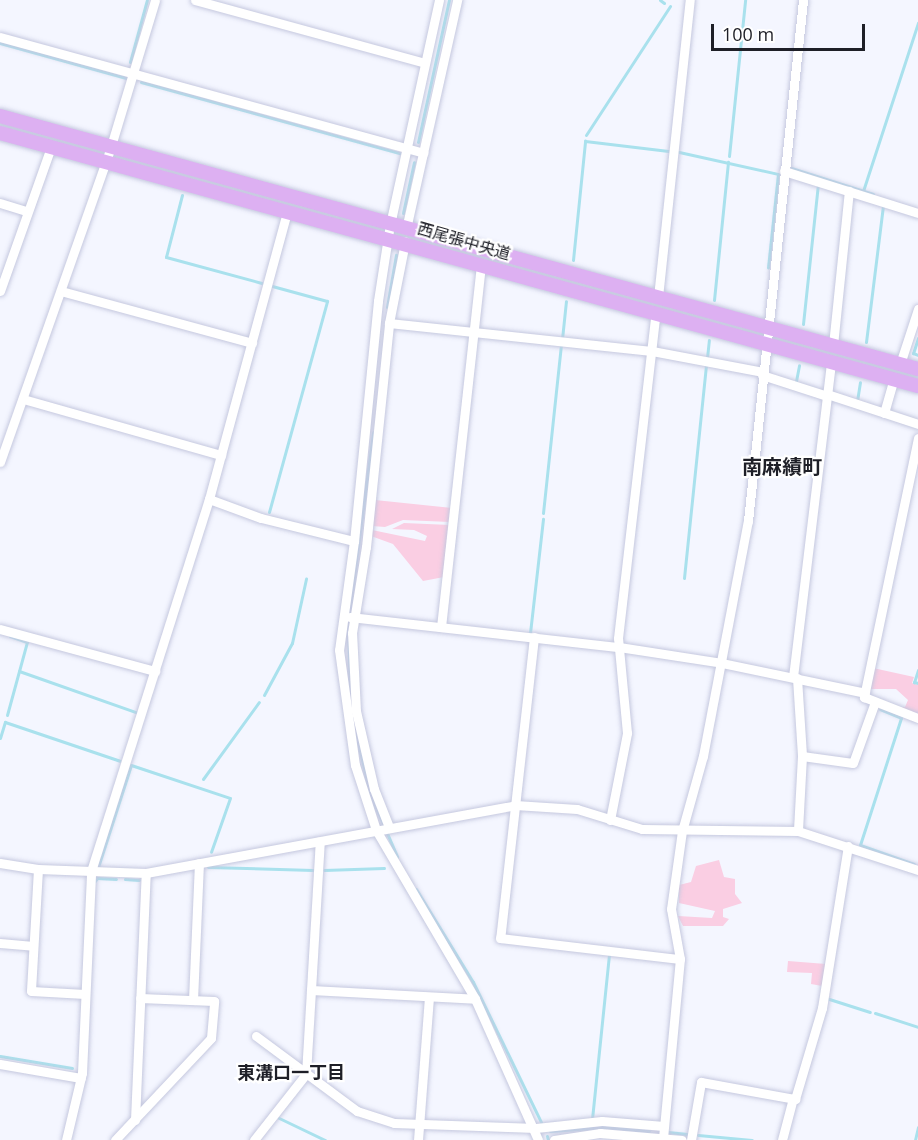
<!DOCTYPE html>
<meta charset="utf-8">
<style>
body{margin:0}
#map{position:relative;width:918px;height:1140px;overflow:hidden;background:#f4f6ff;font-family:"Open Sans","Noto Sans JP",sans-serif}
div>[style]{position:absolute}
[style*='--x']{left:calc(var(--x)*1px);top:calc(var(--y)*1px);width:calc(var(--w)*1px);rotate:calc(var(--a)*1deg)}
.green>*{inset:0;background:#facee3}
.stream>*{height:3px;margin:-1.5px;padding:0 1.5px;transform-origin:1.5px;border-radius:1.5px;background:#a9e1ed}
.roads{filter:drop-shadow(0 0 2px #c5c8df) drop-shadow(0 0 2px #c5c8df)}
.street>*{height:9px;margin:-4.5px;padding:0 4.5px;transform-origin:4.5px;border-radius:4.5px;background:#fff}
.primary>*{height:14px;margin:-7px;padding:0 7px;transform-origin:7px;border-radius:7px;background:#ddb0f2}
span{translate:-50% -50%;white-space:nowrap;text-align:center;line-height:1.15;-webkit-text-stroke:4.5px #fff;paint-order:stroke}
.street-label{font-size:16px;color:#1e1f27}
.neighbourhood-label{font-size:18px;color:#1e1f27;font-weight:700}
.quarter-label{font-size:20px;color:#1e1f27;font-weight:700}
.scale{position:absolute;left:711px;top:24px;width:154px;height:27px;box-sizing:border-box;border:3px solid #1e1f27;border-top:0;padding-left:8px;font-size:18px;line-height:21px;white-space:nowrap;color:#1e1f27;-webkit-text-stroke:4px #fff;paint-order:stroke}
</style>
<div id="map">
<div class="green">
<div style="clip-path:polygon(375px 500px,452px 508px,450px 522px,403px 520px,385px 527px,372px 526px)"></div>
<div style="clip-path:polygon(404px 523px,450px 525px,444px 577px,423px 581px,393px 544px,371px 536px,372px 530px,425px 541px,427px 536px,414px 530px,392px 529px)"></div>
<div style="clip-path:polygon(873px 668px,914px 677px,912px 683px,918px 685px,918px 715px,897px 708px,905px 707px,908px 700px,896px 689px,871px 689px)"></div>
<div style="clip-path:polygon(719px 860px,724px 877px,735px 879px,735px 894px,742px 903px,723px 909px,723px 917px,729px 919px,723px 926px,683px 926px,678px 916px,712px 918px,715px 911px,679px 903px,679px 885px,691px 882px,696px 866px)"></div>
<div style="clip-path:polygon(788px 961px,826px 964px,822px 986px,811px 984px,812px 973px,787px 972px)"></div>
</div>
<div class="stream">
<div style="--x:660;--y:0;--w:5;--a:37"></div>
<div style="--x:0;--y:43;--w:131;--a:15.5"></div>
<div style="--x:130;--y:62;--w:64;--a:-74.7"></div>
<div style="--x:141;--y:82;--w:268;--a:15.4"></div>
<div style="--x:586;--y:135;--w:154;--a:-56.9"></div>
<div style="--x:418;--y:142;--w:145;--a:-77.7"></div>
<div style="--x:679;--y:152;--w:101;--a:12.5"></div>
<div style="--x:778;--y:174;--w:94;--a:96.1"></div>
<div style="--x:729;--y:156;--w:157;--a:-84.1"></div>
<div style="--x:791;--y:168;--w:86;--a:17.6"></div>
<div style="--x:863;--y:191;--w:177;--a:-71.9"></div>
<div style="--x:182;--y:195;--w:64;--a:104.5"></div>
<div style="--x:166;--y:257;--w:99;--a:15.2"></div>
<div style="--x:403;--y:213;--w:52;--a:-77.8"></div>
<div style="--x:573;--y:260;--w:120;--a:-84.2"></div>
<div style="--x:585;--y:141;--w:84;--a:6.9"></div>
<div style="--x:714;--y:300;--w:139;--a:-84.2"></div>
<div style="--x:387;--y:307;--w:53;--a:-80.2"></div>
<div style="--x:803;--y:324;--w:141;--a:-83.9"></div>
<div style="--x:918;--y:338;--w:16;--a:108"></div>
<div style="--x:913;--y:353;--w:5;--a:22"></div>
<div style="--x:562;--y:339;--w:38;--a:-84"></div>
<div style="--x:866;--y:342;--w:138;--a:-82.9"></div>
<div style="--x:707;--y:358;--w:18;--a:-84"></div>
<div style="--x:796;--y:381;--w:16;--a:-79"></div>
<div style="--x:857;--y:401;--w:19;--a:-81"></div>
<div style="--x:269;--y:512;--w:219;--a:-74.6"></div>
<div style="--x:327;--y:301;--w:57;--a:-164.7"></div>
<div style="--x:543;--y:513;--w:169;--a:-83.9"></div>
<div style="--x:684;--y:578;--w:214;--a:-84.1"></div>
<div style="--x:349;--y:613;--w:182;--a:-82.4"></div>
<div style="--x:348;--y:620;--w:75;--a:88.5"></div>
<div style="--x:530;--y:633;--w:115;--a:-83.5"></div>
<div style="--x:918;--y:670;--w:13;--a:108"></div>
<div style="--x:914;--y:682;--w:4;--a:14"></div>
<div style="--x:19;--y:671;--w:126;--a:19.4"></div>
<div style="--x:264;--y:695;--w:59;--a:-61.7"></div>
<div style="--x:292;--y:643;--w:66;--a:-77.7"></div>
<div style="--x:880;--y:709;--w:23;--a:23"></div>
<div style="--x:901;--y:718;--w:133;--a:107.9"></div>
<div style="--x:860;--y:845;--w:57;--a:19.4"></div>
<div style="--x:7;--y:715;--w:76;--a:-74.7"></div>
<div style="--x:27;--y:642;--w:18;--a:-161"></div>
<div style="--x:353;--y:722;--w:73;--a:76.5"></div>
<div style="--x:370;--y:793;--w:34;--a:67"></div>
<div style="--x:0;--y:738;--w:17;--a:-73"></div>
<div style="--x:5;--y:722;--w:121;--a:18.7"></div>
<div style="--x:203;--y:779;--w:95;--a:-54"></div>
<div style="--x:387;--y:833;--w:26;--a:67"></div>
<div style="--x:98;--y:867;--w:107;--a:-72.1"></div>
<div style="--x:131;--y:765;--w:104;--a:18.4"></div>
<div style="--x:230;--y:798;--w:57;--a:109.4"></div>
<div style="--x:208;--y:867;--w:105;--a:1.6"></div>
<div style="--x:324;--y:870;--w:60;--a:-1.9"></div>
<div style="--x:125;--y:879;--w:14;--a:4"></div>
<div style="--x:94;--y:882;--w:5;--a:-53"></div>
<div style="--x:97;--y:878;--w:19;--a:3"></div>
<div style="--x:416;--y:889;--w:109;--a:58.5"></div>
<div style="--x:473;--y:982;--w:156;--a:64.1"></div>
<div style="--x:826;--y:998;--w:46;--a:17.7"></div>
<div style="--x:875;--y:1013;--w:45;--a:18"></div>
<div style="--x:0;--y:1056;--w:73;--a:9.5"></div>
<div style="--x:279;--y:1118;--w:51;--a:25.6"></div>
<div style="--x:592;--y:1119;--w:166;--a:-84.1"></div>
<div style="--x:550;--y:1131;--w:55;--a:-4.2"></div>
<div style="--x:605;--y:1127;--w:44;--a:5.2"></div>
<div style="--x:668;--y:1132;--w:19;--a:6"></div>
<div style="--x:698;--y:1135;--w:54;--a:5.3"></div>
<div style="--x:547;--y:1136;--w:4;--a:76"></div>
<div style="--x:915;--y:1140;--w:13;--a:-77"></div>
</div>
<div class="roads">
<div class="street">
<div style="--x:195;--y:0;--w:238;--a:15.3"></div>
<div style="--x:439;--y:0;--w:229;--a:102.3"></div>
<div style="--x:390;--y:224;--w:78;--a:98.9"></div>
<div style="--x:378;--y:301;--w:241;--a:95.7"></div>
<div style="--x:354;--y:541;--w:110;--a:97.8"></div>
<div style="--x:339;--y:650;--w:116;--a:82.1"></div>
<div style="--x:355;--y:765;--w:68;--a:72.1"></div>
<div style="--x:376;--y:830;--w:196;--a:59.6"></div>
<div style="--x:475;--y:999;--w:154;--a:65.9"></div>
<div style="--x:0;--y:37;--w:439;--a:15.3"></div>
<div style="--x:784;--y:171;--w:140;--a:17.4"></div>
<div style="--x:0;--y:203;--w:28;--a:17"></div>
<div style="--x:406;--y:229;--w:235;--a:-77.4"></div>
<div style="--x:0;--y:291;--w:153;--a:-70.5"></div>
<div style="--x:61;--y:291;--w:198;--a:15.2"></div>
<div style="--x:658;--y:297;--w:299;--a:-83.9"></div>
<div style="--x:389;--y:323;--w:264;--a:6.1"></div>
<div style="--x:652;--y:351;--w:113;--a:10.7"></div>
<div style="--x:833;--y:345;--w:155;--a:-84.1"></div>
<div style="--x:900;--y:364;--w:58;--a:-71.9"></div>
<div style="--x:762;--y:375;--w:68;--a:17.9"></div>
<div style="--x:827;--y:394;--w:96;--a:18.2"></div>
<div style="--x:23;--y:399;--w:206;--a:15.8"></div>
<div style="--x:884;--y:413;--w:35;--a:-74"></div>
<div style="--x:918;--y:438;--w:265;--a:101.8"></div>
<div style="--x:864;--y:697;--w:58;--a:21.3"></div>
<div style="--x:0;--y:462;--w:335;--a:-70.6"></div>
<div style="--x:111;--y:146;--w:152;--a:-73.2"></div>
<div style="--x:209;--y:499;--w:55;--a:20.1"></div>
<div style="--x:261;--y:518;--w:96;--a:13.9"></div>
<div style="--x:350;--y:617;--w:271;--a:6.4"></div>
<div style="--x:619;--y:647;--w:104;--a:8.8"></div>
<div style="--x:722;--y:663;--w:146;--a:11.8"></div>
<div style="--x:441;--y:627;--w:366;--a:-83.7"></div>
<div style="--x:0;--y:629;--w:161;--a:15.2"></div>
<div style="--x:534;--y:637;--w:303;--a:96.4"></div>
<div style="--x:500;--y:938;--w:181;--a:6.7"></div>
<div style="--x:793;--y:677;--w:317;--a:-83.1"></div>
<div style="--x:797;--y:678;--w:78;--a:86.3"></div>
<div style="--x:802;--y:756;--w:75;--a:93.1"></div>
<div style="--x:802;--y:756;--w:51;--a:7.8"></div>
<div style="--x:853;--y:763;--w:65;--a:-70.2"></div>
<div style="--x:610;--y:820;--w:89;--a:-78.9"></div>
<div style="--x:627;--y:733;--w:95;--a:-95.4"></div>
<div style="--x:618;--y:638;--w:328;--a:-83.4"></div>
<div style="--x:389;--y:827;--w:41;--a:-111.5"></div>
<div style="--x:374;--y:789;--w:80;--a:-103"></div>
<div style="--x:356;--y:711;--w:78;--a:-92.9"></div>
<div style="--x:352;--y:633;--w:87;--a:-80.8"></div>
<div style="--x:366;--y:547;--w:225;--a:-84.1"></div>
<div style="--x:389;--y:323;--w:83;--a:-78.8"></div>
<div style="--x:0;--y:863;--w:38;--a:9"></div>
<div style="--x:38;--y:869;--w:108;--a:2.1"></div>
<div style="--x:146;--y:873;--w:375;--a:-10.4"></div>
<div style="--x:515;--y:805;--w:62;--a:3.7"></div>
<div style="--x:577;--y:809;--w:68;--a:17.1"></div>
<div style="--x:642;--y:829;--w:156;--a:0.7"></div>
<div style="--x:798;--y:831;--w:126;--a:18"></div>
<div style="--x:38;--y:869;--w:122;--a:93.3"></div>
<div style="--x:31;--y:991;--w:54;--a:3.2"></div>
<div style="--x:0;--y:943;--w:33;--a:5"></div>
<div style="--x:311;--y:990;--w:164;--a:3.1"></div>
<div style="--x:193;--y:1000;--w:137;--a:-87.5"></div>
<div style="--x:256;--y:1036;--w:126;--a:36.6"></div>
<div style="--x:357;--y:1111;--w:39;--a:18"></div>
<div style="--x:394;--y:1123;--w:142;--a:2"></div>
<div style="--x:536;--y:1128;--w:66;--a:-6.1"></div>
<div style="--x:602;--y:1121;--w:62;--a:4.6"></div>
<div style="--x:0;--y:1064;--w:82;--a:9.8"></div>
<div style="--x:135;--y:1120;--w:247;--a:-87.5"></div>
<div style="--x:663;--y:1138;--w:180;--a:-84.6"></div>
<div style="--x:680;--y:959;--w:51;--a:-100.2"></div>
<div style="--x:671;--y:909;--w:79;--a:-82"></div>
<div style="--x:682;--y:831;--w:78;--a:-74.4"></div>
<div style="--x:703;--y:756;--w:239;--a:-79.2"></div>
<div style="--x:748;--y:521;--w:524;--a:-83.97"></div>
<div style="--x:66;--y:1140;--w:69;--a:-76.6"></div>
<div style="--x:82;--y:1073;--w:202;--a:-87.4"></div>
<div style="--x:91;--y:871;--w:390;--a:-72.4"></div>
<div style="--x:209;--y:499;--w:298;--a:-74.8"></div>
<div style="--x:115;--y:1140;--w:140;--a:-46.7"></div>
<div style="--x:211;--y:1038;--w:37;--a:-85"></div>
<div style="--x:214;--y:1001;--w:74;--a:-177.7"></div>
<div style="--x:254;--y:1140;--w:84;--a:-51.8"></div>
<div style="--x:306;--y:1074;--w:233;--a:-86.6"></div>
<div style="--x:418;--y:1140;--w:143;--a:-85.6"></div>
<div style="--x:554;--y:1140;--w:47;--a:-8.7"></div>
<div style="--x:600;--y:1133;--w:82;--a:4.9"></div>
<div style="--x:691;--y:1140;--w:59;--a:-80.2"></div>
<div style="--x:701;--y:1082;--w:96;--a:10.3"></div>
<div style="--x:795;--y:1099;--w:95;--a:-73.5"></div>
<div style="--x:822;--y:1008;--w:164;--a:-80.9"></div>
<div style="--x:782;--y:1140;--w:43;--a:-75.3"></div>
</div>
<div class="primary">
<div style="--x:0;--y:116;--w:952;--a:15.41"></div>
<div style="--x:0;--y:133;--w:952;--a:15.41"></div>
</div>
</div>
<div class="street-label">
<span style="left:464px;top:241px;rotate:16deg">西尾張中央道</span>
</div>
<div class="neighbourhood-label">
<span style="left:291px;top:1072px">東溝口一丁目</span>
</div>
<div class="quarter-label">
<span style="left:782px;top:466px">南麻績町</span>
</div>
<div class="scale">100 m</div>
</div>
